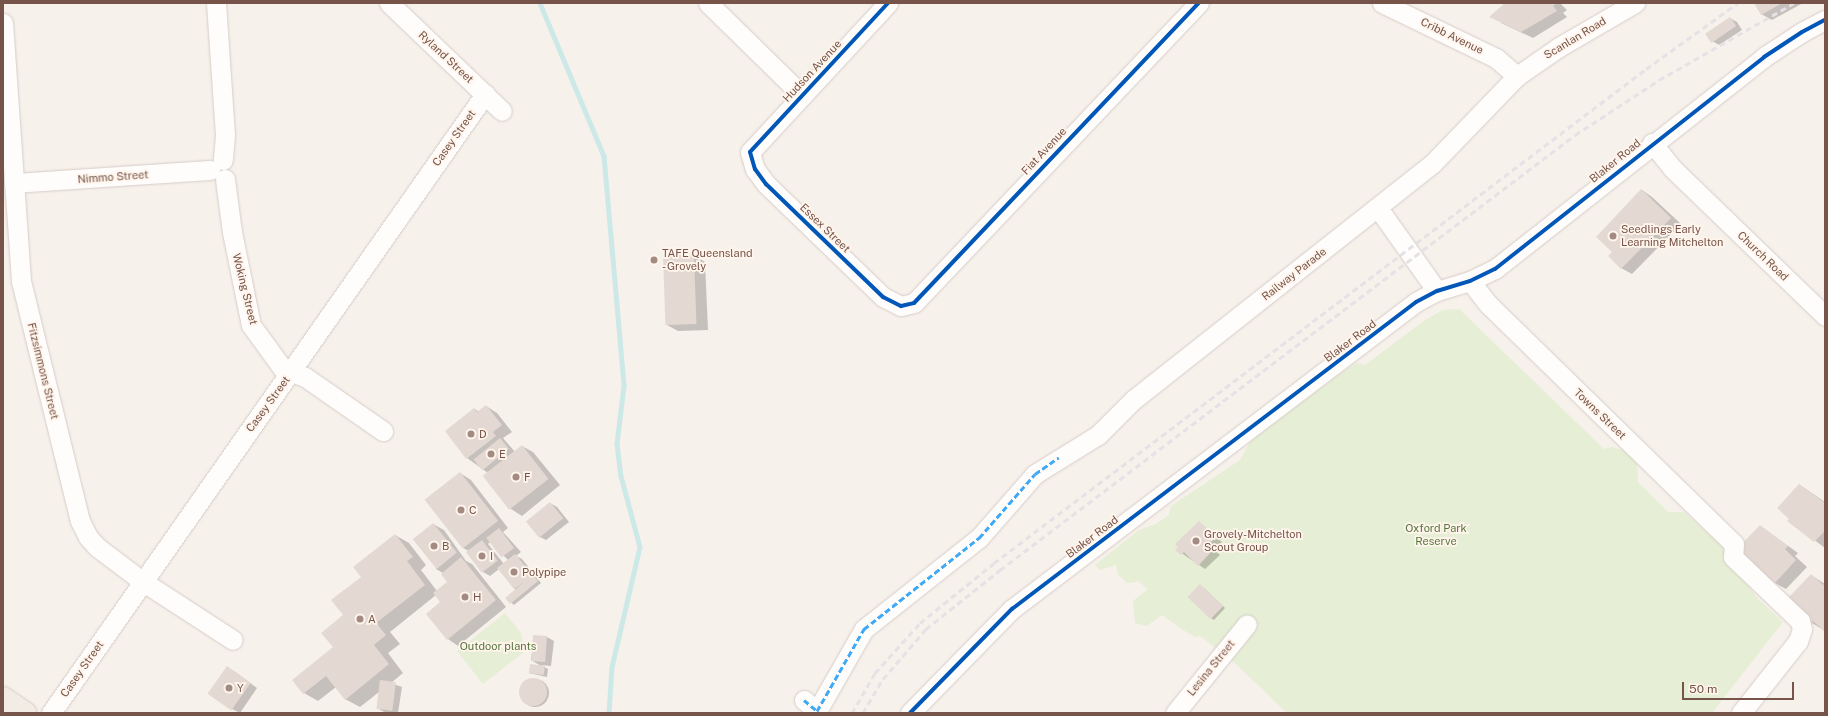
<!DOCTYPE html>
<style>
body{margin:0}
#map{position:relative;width:1828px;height:716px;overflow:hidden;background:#f7f1eb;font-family:"Public Sans",sans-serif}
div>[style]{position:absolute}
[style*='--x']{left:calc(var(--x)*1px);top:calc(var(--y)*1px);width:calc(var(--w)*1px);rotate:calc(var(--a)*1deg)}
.green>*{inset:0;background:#e6eed5}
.shadow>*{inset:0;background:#0003}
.round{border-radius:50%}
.stream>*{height:4.5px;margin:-2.25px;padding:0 2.25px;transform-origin:2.25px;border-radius:2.25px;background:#cce9e8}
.building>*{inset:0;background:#e4d8d2;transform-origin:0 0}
.roads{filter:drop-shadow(0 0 1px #d6ccc8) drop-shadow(0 0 1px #d6ccc8)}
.minor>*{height:19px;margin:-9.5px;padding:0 9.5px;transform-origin:9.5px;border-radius:9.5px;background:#fefdfc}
.major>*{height:22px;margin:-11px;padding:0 11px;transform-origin:11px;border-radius:11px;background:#f2ece5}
.rail>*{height:3px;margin-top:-1.5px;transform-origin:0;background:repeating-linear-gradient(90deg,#e4e2e5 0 6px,transparent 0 10px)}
.quiet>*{height:3px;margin-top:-1.5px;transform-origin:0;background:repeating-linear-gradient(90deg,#3fa9f5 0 6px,transparent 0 9px)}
.cycleway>*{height:4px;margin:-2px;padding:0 2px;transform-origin:2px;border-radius:2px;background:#0057b8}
.dots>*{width:11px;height:11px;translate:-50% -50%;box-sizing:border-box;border:2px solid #fff5ec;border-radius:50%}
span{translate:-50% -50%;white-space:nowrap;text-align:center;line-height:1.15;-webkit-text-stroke:3.5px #fff5ec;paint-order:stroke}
.street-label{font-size:11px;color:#765449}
.poi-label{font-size:11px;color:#765449}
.left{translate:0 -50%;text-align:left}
.park-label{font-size:11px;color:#56763e}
.frame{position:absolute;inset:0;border:4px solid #765449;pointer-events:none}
.scale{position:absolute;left:1682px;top:682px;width:112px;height:18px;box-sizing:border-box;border:2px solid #765449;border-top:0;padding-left:5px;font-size:12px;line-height:14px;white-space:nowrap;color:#765449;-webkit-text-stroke:3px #fff5ec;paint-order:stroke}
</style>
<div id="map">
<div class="green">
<div style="clip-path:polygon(1459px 309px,1604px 449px,1612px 447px,1623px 450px,1637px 463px,1638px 482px,1668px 512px,1684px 512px,1713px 538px,1720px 540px,1736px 569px,1757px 598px,1783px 622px,1712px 713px,1287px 713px,1237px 665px,1200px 636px,1195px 637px,1183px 630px,1162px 615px,1147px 626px,1135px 623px,1133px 601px,1148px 589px,1137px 580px,1137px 582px,1127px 583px,1118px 574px,1116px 565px,1100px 570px,1095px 565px,1139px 530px,1156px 524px,1169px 515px,1171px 506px,1240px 460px,1251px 440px,1341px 373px,1357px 363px,1365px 365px,1425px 320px,1443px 310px)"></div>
<div style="clip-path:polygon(505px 613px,521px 633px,524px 652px,483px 684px,457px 651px)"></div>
</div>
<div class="shadow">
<div style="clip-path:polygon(1508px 3px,1560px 3px,1567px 10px,1563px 13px,1567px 17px,1533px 38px,1501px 23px)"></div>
<div style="clip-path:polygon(1755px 3px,1803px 3px,1772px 20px,1761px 14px)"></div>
<div style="clip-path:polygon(1730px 18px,1737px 22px,1742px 30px,1719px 45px,1712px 41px)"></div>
<div style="clip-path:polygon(1642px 190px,1652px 197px,1681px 224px,1632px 274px,1621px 268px,1613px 252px)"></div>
<div style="clip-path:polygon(694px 255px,705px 262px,708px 330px,678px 331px,667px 325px)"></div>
<div style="clip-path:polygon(486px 406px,497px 413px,512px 432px,503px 438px,515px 452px,522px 446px,533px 452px,560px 485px,522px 516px,511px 509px,484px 476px,488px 473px,467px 458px,475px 409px,479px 412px)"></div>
<div style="clip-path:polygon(evenodd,460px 473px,471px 480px,508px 528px,503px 532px,521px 552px,516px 556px,522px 559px,541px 583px,514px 605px,506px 598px,516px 590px,499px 569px,490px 576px,483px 572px,469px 551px,463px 548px,460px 473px,490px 542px,508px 560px,504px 564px,488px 544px,490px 542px)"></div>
<div style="clip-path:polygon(1800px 485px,1825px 502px,1825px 548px,1789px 521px)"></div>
<div style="clip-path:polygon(550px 503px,557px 507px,569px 522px,546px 540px,538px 536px)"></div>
<div style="clip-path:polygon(1199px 522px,1222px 542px,1214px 550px,1220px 555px,1205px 569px,1177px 550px)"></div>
<div style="clip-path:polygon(433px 524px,444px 530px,466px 561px,472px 564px,506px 607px,458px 646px,448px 639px,442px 602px,436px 595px,390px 632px,400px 644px,388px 653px,403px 673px,391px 683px,402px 687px,398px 713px,384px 712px,377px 708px,379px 692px,360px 707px,345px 699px,336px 687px,318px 701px,304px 693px,334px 647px,345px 616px,362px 577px,395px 535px,409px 543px,426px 565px,421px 570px,437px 591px,449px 582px,443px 573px,436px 569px)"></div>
<div style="clip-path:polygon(1760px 526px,1798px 553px,1795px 556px,1807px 567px,1786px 589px,1775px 583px)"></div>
<div style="clip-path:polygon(1811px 575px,1825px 584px,1825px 631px,1812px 623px,1790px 598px)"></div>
<div style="clip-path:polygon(1203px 587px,1225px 608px,1214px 620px,1211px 618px)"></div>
<div style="clip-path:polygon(534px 636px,547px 637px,554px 641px,551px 666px,541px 665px,548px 669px,547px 677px,529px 673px,541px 666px,531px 660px)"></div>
<div style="clip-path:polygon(234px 671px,257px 688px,240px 713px,232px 709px)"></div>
<div class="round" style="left:521px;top:679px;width:28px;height:28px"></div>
</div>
<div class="stream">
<div style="--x:540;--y:3;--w:166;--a:67.3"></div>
<div style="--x:604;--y:156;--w:231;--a:85"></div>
<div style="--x:624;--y:386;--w:58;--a:96.9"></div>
<div style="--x:617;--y:444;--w:32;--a:83"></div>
<div style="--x:621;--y:476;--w:73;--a:75"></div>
<div style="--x:640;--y:547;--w:123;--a:103.1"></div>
<div style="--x:612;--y:667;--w:46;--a:93.7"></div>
</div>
<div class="building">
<div style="clip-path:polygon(1505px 3px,1557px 3px,1553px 6px,1557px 11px,1521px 32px,1489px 17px)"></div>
<div style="clip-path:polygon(1754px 3px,1782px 3px,1761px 15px)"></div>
<div style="left:1730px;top:17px;width:11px;height:30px;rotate:56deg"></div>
<div style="clip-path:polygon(1641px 189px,1671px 218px,1621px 269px,1608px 256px,1612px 252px,1596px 237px)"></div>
<div style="left:694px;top:254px;width:70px;height:31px;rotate:88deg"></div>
<div style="clip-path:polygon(486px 405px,502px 425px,493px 432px,496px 436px,466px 459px,445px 431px,474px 408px,477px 412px)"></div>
<div style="left:500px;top:438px;width:14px;height:34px;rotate:51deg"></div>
<div style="left:522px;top:445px;width:43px;height:50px;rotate:52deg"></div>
<div style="left:460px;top:472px;width:62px;height:45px;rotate:52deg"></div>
<div style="clip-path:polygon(1799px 484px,1825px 503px,1825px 531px,1814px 542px,1787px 521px,1789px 519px,1777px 508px)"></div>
<div style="left:550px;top:502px;width:21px;height:31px;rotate:51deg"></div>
<div style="clip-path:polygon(1199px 521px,1216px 537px,1208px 545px,1213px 550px,1198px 566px,1184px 552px,1181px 555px,1175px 550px,1178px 547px,1175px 544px)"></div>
<div style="left:433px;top:523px;width:38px;height:26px;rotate:51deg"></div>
<div style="clip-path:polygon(1760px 525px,1788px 546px,1785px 549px,1796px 560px,1774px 584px,1737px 549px)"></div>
<div style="left:499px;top:528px;width:25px;height:16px;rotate:53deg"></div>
<div style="clip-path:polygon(395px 534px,413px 557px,407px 561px,425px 585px,376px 623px,386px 635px,374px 645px,389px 664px,345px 700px,326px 676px,303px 694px,292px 680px,333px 647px,321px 633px,343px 615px,331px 600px,361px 577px,353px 567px)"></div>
<div style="left:482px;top:540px;width:26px;height:20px;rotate:53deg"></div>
<div style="clip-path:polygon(515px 554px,538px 581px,510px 604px,505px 598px,524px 582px,514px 589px,497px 568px)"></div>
<div style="clip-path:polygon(461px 557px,496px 600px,447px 640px,426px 614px,440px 602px,433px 593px,447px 582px,441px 574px)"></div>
<div style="clip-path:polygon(1811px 574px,1823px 585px,1825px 583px,1825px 632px,1813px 621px,1811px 624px,1788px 598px)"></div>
<div style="left:1200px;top:584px;width:32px;height:18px;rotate:44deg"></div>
<div style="left:533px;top:635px;width:14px;height:26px;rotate:4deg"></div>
<div style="left:530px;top:664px;width:15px;height:9px;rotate:8deg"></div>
<div style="left:227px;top:666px;width:29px;height:34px;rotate:35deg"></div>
<div class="round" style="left:519px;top:678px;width:28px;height:28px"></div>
<div style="left:380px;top:680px;width:16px;height:29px;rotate:7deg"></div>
</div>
<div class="roads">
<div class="minor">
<div style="--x:216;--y:3;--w:132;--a:86.1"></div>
<div style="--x:225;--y:135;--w:25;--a:95"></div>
<div style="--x:389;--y:3;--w:156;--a:43.7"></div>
<div style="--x:708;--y:3;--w:130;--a:44.4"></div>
<div style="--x:888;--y:3;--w:203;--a:132.8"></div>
<div style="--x:750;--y:152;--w:18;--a:74"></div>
<div style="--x:755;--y:169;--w:19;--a:54"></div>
<div style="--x:766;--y:184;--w:163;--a:44"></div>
<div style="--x:883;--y:297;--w:20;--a:27"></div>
<div style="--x:901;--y:306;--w:13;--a:-13"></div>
<div style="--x:914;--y:303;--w:414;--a:-46.5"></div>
<div style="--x:1382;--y:3;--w:127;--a:25.8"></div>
<div style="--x:1496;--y:58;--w:28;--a:41"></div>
<div style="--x:3;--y:23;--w:259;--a:86"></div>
<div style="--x:21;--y:281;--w:247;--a:76.2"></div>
<div style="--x:80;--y:521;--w:18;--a:63"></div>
<div style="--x:88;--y:537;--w:13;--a:48"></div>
<div style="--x:97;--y:547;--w:56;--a:37.1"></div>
<div style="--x:142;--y:581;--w:108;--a:33"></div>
<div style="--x:1652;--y:143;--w:32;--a:51"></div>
<div style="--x:1672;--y:168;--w:213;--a:44"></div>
<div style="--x:225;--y:179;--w:53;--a:82.5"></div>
<div style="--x:232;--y:232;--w:95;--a:78.5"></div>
<div style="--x:251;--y:325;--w:54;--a:54"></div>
<div style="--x:283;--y:369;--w:23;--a:20"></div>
<div style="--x:305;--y:377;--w:95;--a:34.7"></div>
<div style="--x:14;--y:183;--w:197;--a:-3.8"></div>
<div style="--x:1378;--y:208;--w:102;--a:54.6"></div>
<div style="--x:1470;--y:281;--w:31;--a:52"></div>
<div style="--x:1489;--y:305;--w:342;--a:44.3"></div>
<div style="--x:1734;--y:544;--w:13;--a:94"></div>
<div style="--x:1733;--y:557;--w:93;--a:43.7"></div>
<div style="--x:1800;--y:621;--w:8;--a:76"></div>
<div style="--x:1802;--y:629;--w:13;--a:108"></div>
<div style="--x:1798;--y:641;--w:92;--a:128.4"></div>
<div style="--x:804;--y:700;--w:17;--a:40"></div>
<div style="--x:817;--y:711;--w:95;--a:-60.2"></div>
<div style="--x:864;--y:629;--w:147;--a:-38.4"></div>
<div style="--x:979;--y:538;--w:85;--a:-48.8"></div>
<div style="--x:1035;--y:474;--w:74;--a:-31.8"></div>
<div style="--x:1098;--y:435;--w:49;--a:-45"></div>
<div style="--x:1133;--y:400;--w:381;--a:-38.3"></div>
<div style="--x:1432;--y:164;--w:122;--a:-46"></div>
<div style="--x:1517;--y:76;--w:51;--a:-34.6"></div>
<div style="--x:1559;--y:47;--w:88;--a:-30.1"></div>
<div style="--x:51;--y:713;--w:756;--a:-54.96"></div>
<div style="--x:910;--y:713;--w:146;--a:-45.6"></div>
<div style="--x:1012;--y:609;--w:507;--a:-37.23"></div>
<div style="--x:1416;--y:302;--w:24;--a:-28"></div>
<div style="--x:1437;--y:291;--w:34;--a:-17"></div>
<div style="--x:1470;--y:281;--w:28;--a:-26"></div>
<div style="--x:1495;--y:269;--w:342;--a:-38.2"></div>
<div style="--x:1764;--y:57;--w:45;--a:-33.3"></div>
<div style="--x:1802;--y:32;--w:26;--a:-28"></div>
<div style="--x:1175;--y:713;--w:114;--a:-51"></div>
</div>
<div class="major">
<div style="--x:3;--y:698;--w:27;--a:34"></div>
</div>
</div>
<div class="rail">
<div style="--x:852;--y:713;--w:46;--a:-60.1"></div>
<div style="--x:875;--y:673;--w:67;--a:-48"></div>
<div style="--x:920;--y:623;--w:95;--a:-39"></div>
<div style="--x:994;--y:563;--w:818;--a:-37.15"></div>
<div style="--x:1646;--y:69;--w:113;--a:-35.7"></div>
<div style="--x:863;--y:713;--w:39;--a:-60"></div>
<div style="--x:883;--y:679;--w:66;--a:-49.3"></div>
<div style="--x:926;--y:629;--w:95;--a:-38.6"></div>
<div style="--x:1000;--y:570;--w:721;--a:-37.11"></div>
<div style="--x:1575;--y:135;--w:100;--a:-33.2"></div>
<div style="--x:1659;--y:80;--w:155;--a:-29.7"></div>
</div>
<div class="quiet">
<div style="--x:804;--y:700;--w:17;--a:40"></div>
<div style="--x:817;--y:711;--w:95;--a:-60.2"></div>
<div style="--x:864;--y:629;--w:147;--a:-38.4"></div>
<div style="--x:979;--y:538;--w:85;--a:-48.8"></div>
<div style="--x:1035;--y:474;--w:29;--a:-35"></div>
</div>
<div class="cycleway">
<div style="--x:888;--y:3;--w:203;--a:132.8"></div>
<div style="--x:750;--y:152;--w:18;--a:74"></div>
<div style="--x:755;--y:169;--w:19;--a:54"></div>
<div style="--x:766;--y:184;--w:163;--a:44"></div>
<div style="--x:883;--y:297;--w:20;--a:27"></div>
<div style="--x:901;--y:306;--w:13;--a:-13"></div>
<div style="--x:914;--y:303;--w:414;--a:-46.5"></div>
<div style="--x:910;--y:713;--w:146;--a:-45.6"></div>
<div style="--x:1012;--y:609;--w:507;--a:-37.23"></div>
<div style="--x:1416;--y:302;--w:24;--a:-28"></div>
<div style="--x:1437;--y:291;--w:34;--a:-17"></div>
<div style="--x:1470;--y:281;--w:28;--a:-26"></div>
<div style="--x:1495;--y:269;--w:342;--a:-38.2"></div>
<div style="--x:1764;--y:57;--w:45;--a:-33.3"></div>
<div style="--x:1802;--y:32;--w:26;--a:-28"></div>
</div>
<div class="dots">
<div style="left:1613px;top:236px;background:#a38b82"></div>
<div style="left:654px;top:260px;background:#a38b82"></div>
<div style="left:471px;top:434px;background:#a38b82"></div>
<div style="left:491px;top:454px;background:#a38b82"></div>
<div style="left:516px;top:477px;background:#a38b82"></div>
<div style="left:461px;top:510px;background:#a38b82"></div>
<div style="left:1196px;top:541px;background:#a38b82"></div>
<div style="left:434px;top:546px;background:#a38b82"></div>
<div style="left:482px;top:556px;background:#a38b82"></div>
<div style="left:514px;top:572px;background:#a38b82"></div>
<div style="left:465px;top:597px;background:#a38b82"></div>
<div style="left:360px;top:619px;background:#a38b82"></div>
<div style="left:229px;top:688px;background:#a38b82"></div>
</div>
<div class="street-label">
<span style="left:1452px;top:36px;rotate:26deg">Cribb Avenue</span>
<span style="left:1575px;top:38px;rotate:-31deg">Scanlan Road</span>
<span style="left:446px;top:57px;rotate:43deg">Ryland Street</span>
<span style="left:812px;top:71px;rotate:-47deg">Hudson Avenue</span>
<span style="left:454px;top:138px;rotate:-55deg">Casey Street</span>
<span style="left:1044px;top:151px;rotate:-47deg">Fiat Avenue</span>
<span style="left:1615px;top:161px;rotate:-39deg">Blaker Road</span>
<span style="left:113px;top:177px;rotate:-4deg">Nimmo Street</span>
<span style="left:825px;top:228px;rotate:44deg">Essex Street</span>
<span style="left:1763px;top:256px;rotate:44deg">Church Road</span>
<span style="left:1294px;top:274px;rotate:-38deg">Railway Parade</span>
<span style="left:245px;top:289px;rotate:76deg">Woking Street</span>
<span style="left:1350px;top:341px;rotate:-37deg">Blaker Road</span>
<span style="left:43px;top:371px;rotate:76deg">Fitzsimmons Street</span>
<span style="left:268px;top:404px;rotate:-54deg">Casey Street</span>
<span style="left:1600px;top:414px;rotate:44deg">Towns Street</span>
<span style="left:1092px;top:537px;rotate:-37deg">Blaker Road</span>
<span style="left:1211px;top:668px;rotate:-51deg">Lesina Street</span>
<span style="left:82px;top:669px;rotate:-55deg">Casey Street</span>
</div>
<div class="poi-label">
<span class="left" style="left:1621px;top:236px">Seedlings Early<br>Learning Mitchelton</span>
<span class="left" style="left:662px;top:260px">TAFE Queensland<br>- Grovely</span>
<span class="left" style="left:479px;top:434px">D</span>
<span class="left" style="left:499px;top:454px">E</span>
<span class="left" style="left:524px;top:477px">F</span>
<span class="left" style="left:469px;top:510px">C</span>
<span class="left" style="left:1204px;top:541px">Grovely-Mitchelton<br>Scout Group</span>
<span class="left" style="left:442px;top:546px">B</span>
<span class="left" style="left:490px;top:556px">I</span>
<span class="left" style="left:522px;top:572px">Polypipe</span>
<span class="left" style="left:473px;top:597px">H</span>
<span class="left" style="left:368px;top:619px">A</span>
<span class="left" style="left:237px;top:688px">Y</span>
</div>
<div class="park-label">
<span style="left:1436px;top:535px">Oxford Park<br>Reserve</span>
<span style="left:498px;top:646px">Outdoor plants</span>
</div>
<div class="frame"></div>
<div class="scale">50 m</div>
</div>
